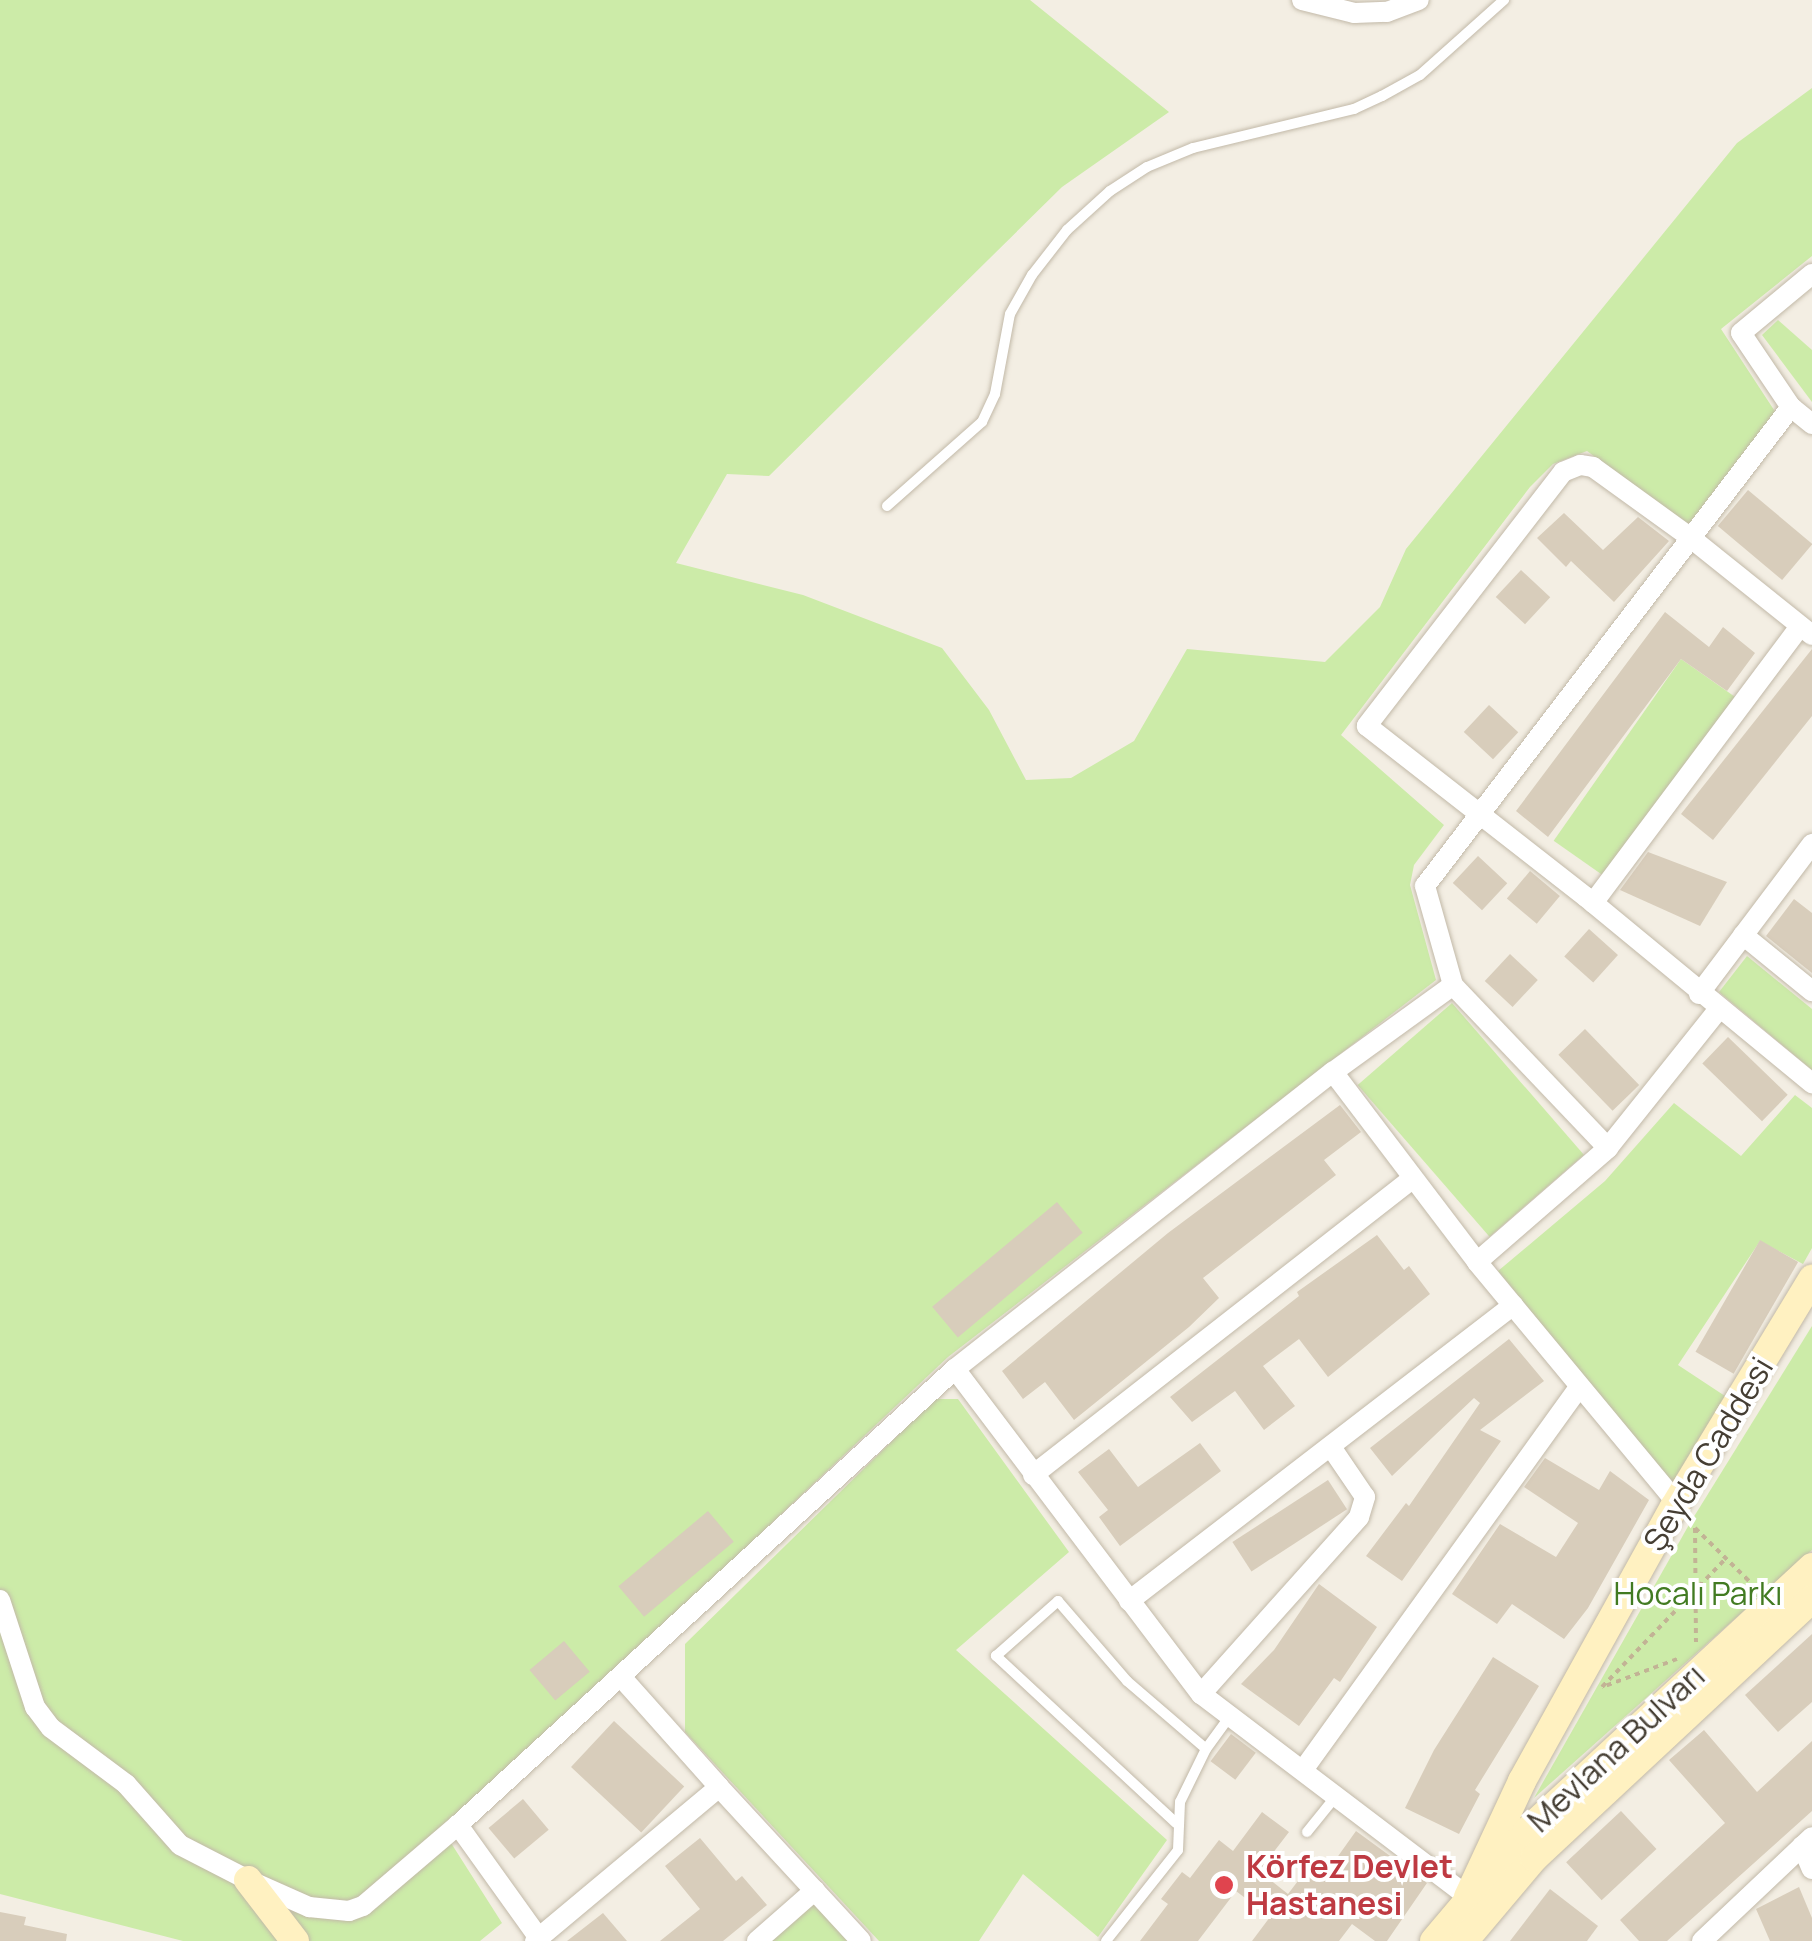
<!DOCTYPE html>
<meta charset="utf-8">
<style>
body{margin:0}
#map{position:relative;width:1812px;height:1941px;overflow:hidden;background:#f3eee3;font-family:Manrope,sans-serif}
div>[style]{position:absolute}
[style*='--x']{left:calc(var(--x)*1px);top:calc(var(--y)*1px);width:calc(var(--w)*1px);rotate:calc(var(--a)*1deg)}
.green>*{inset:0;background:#cceba8;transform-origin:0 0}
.building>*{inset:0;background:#d8cdbb;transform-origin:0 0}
.path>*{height:4px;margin-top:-2px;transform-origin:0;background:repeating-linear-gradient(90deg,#c2b395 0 5px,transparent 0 10px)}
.roads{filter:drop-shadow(0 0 2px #c2b9a8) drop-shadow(0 0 2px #c2b9a8)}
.lane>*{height:10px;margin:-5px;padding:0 5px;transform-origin:5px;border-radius:5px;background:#fff}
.street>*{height:20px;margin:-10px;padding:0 10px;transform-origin:10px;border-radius:10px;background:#fff}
.secondary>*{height:28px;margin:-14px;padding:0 14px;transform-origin:14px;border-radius:14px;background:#fff1c1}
.dots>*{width:28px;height:28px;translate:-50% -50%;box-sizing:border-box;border:5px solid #fff;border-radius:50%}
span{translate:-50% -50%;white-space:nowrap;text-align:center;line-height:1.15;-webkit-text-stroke:8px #fff;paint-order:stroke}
.street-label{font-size:32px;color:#453e33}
.park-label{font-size:32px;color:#427b22}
.health-label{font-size:32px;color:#be3a42;font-weight:700}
.left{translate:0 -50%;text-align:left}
</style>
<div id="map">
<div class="green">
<div style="clip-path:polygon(0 0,1030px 0,1169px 112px,1062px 187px,769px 476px,727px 474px,676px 563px,803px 595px,942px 648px,989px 710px,1026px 780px,1071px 778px,1134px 741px,1187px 649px,1325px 662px,1380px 607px,1406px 549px,1737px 143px,1812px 88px,1812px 256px,1721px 329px,1776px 413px,1692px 528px,1587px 451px,1553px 464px,1530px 487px,1341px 735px,1444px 825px,1414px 865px,1410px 885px,1436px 980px,948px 1357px,444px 1832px,502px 1923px,480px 1941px,183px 1941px,0 1894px)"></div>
<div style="clip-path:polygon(1778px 320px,1812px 350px,1812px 402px,1762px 335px)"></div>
<div style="left:1681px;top:659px;width:67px;height:222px;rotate:35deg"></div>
<div style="clip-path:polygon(1747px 956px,1812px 1009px,1812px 1070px,1719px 992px)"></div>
<div style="left:1452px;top:1003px;width:201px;height:125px;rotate:49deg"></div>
<div style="clip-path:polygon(1795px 1095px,1812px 1108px,1812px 1248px,1803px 1264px,1760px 1241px,1678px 1365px,1725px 1396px,1673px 1485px,1498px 1271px,1605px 1181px,1674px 1103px,1741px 1156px)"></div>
<div style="clip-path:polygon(1812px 1326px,1812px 1550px,1534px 1798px,1690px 1523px)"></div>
<div style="clip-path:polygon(935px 1399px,958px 1399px,1069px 1552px,956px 1650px,1167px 1840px,1098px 1937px,1023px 1874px,979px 1941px,879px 1941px,685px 1732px,685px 1644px)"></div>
<div style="clip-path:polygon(815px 1890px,861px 1941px,757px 1941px)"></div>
</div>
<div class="building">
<div style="left:1748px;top:490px;width:84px;height:47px;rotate:40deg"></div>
<div style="clip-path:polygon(1564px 513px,1603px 550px,1638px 517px,1669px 541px,1614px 602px,1571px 561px,1566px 567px,1537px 538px)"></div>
<div style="left:1521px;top:570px;width:40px;height:37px;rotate:43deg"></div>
<div style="clip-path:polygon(1665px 612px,1709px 647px,1723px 627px,1755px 653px,1727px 691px,1681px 659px,1548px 837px,1516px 811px)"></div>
<div style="clip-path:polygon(1812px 649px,1812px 716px,1713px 840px,1681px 814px)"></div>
<div style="left:1489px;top:705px;width:40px;height:37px;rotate:43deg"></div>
<div style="clip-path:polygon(1648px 852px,1727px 882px,1700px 926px,1620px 890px)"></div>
<div style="left:1478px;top:856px;width:40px;height:37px;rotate:43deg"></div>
<div style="left:1530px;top:871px;width:39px;height:36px;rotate:40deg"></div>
<div style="clip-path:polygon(1794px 899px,1812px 913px,1812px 973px,1766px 936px)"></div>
<div style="left:1589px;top:929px;width:39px;height:37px;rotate:42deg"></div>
<div style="left:1510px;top:954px;width:38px;height:37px;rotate:43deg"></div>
<div style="left:1585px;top:1029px;width:78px;height:37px;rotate:46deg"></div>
<div style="left:1728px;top:1037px;width:83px;height:37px;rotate:44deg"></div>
<div style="clip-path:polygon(1340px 1105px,1361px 1132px,1324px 1160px,1336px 1175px,1203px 1278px,1219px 1298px,1189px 1327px,1074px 1420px,1045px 1382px,1023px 1399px,1002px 1371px,1168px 1233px)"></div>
<div style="left:1057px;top:1202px;width:40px;height:163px;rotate:50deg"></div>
<div style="clip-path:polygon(1377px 1235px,1404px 1270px,1409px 1266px,1430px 1294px,1328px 1377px,1299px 1339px,1263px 1366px,1295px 1406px,1264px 1430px,1235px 1391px,1192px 1422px,1170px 1397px,1299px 1296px,1297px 1292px)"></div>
<div style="left:1760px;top:1240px;width:44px;height:129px;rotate:30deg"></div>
<div style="clip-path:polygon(1509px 1339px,1544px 1381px,1480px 1430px,1501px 1441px,1402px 1581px,1366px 1556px,1406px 1503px,1409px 1506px,1480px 1403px,1474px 1398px,1392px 1476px,1370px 1448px)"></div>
<div style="clip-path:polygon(1200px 1443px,1221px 1471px,1120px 1546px,1099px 1517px,1108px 1510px,1078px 1472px,1109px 1449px,1138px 1487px)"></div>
<div style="clip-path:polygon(1545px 1458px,1599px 1490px,1610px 1471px,1649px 1500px,1588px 1608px,1564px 1639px,1512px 1604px,1497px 1624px,1452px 1594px,1500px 1524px,1556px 1557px,1578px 1523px,1524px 1487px)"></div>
<div style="left:1328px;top:1480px;width:35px;height:114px;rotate:57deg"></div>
<div style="left:708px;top:1511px;width:40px;height:117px;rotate:50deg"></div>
<div style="clip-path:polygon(1319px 1584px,1377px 1627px,1340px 1682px,1334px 1678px,1299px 1726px,1241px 1684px,1274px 1650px)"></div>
<div style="clip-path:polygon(1812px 1634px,1812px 1702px,1778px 1732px,1745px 1695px)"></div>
<div style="left:564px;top:1641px;width:40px;height:45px;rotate:50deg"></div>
<div style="clip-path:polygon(1493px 1657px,1539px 1686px,1475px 1790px,1480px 1794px,1459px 1834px,1405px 1808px,1434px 1750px)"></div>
<div style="left:614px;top:1721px;width:96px;height:63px;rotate:43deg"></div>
<div style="clip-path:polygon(1704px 1730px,1757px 1792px,1812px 1741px,1812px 1811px,1667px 1941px,1639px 1941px,1620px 1920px,1725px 1823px,1669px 1760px)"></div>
<div style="left:1231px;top:1734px;width:31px;height:34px;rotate:37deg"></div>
<div style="left:523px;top:1799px;width:40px;height:45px;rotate:50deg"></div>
<div style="left:1621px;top:1811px;width:52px;height:75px;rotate:47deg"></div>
<div style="clip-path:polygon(1262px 1812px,1289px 1832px,1259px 1871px,1288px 1894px,1317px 1856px,1331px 1866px,1356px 1831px,1427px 1883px,1387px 1941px,1375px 1941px,1352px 1924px,1339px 1941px,1252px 1941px,1270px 1917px,1236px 1891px,1198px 1941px,1140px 1941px,1168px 1904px,1161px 1899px,1182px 1872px,1190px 1878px,1219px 1840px,1233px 1851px)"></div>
<div style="clip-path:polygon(700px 1838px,736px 1881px,742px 1876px,767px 1905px,723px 1941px,660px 1941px,700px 1909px,665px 1866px)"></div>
<div style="clip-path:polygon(1799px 1887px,1812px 1918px,1812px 1941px,1770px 1941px,1756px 1909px)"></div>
<div style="clip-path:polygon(1550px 1889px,1598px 1926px,1587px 1941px,1510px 1941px)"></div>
<div style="clip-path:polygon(0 1912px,26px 1917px,24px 1925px,67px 1934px,66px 1941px,0 1941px)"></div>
<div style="clip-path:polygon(603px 1913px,627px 1941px,567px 1941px)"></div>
</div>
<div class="path">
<div style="--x:1695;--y:1528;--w:114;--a:89.5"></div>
<div style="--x:1695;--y:1528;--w:86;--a:44.5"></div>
<div style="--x:1677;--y:1659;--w:80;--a:159.5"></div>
<div style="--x:1602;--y:1687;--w:179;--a:-46.1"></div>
</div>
<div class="roads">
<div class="lane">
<div style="--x:887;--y:506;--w:127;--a:-41.5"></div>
<div style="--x:982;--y:422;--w:31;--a:-65"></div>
<div style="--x:995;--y:394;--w:81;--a:-79.4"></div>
<div style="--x:1010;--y:314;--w:45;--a:-60.6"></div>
<div style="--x:1032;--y:275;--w:57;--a:-52.1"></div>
<div style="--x:1067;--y:230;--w:58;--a:-42.2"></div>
<div style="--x:1110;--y:191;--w:44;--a:-33"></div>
<div style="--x:1147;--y:167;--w:50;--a:-22.4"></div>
<div style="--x:1193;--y:148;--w:166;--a:-13.6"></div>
<div style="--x:1354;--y:109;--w:31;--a:-25"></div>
<div style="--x:1382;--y:96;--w:43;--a:-28.9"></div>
<div style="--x:1420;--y:75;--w:113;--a:-41.8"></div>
<div style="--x:1176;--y:1823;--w:246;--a:-137.1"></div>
<div style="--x:996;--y:1656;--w:83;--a:-41.6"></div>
<div style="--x:1058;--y:1601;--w:106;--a:49.2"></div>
<div style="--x:1127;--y:1681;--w:104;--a:40.7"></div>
<div style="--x:1307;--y:1832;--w:46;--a:-51.1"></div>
<div style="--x:1106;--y:1941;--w:116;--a:-51.6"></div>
<div style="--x:1178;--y:1850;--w:48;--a:-87.6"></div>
<div style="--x:1180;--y:1802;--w:59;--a:-63.9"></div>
<div style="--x:1206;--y:1749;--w:41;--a:-54"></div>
</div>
<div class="street">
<div style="--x:1302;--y:0;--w:54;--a:14"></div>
<div style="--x:1354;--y:13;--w:33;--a:-2"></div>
<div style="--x:1387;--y:12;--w:34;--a:-21"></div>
<div style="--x:1812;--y:274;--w:92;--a:140.3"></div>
<div style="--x:1741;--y:333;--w:89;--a:56"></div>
<div style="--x:1791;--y:407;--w:27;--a:39"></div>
<div style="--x:1812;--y:635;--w:155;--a:-141.3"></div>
<div style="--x:1691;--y:538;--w:121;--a:-144.1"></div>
<div style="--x:1593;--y:467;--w:13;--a:-171"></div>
<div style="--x:1580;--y:465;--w:18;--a:158"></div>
<div style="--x:1563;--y:472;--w:321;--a:127.7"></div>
<div style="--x:1367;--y:726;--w:278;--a:38"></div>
<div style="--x:1586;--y:897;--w:293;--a:39.5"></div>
<div style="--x:1593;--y:903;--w:346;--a:-53.2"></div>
<div style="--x:1743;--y:935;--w:89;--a:39.1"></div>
<div style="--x:1699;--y:994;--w:188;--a:-53"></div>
<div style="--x:1718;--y:1010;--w:176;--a:128.6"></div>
<div style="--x:1608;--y:1148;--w:225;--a:-133.6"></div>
<div style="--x:1453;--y:985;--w:103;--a:-105.8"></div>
<div style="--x:1425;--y:886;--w:603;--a:-52.62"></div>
<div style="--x:1333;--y:1072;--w:238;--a:52.8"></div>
<div style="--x:1477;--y:1262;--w:313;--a:50.3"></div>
<div style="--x:1477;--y:1262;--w:174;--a:-41"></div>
<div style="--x:955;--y:1369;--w:408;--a:52.9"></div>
<div style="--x:1201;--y:1694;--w:335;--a:37.2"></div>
<div style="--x:1033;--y:1475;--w:482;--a:-38"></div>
<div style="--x:0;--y:1600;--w:113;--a:71.9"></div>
<div style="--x:35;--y:1707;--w:26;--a:53"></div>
<div style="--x:51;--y:1728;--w:94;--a:36.7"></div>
<div style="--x:126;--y:1784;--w:81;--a:48.5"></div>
<div style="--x:180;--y:1845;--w:76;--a:27.2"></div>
<div style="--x:248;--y:1880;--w:67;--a:23.9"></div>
<div style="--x:309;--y:1907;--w:40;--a:5.7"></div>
<div style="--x:349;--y:1911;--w:15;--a:-20"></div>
<div style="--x:363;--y:1906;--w:125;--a:-40.5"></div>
<div style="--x:1129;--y:1601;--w:485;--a:-37.6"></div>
<div style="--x:622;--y:1678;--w:146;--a:48.3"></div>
<div style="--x:1201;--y:1694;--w:237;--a:-48.2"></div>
<div style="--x:1359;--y:1517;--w:21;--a:-73"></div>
<div style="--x:1365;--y:1497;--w:60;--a:-124.2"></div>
<div style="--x:1303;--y:1770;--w:473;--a:-54.2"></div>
<div style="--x:1802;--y:1846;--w:25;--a:67"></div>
<div style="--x:535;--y:1941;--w:240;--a:-39.9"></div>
<div style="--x:719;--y:1787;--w:209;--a:47.3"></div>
<div style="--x:541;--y:1941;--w:143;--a:-125.6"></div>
<div style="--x:458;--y:1825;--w:674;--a:-42.54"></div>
<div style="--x:955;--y:1369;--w:481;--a:-38.2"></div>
<div style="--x:1333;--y:1072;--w:148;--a:-35.9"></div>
<div style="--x:757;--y:1941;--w:77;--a:-41.3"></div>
<div style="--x:1702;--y:1941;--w:151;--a:-43.4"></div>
</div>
<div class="secondary">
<div style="--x:248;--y:1880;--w:77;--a:52.4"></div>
<div style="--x:1468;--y:1897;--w:128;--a:-65"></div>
<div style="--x:1522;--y:1781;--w:313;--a:-61"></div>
<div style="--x:1674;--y:1507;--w:267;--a:-58.8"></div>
<div style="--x:1434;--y:1941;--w:143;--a:-49.8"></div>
<div style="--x:1526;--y:1832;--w:390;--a:-42.8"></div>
<div style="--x:1464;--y:1941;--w:109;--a:-49.9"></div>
<div style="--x:1534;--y:1858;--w:380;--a:-43"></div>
</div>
</div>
<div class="dots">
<div style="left:1224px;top:1885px;background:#e0444e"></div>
</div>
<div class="street-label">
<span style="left:1708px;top:1454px;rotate:-59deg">Şeyda Caddesi</span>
<span style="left:1616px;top:1748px;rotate:-43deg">Mevlana Bulvarı</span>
</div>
<div class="park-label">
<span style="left:1698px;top:1593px">Hocalı Parkı</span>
</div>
<div class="health-label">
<span class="left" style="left:1246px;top:1885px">Körfez Devlet<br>Hastanesi</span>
</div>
</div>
